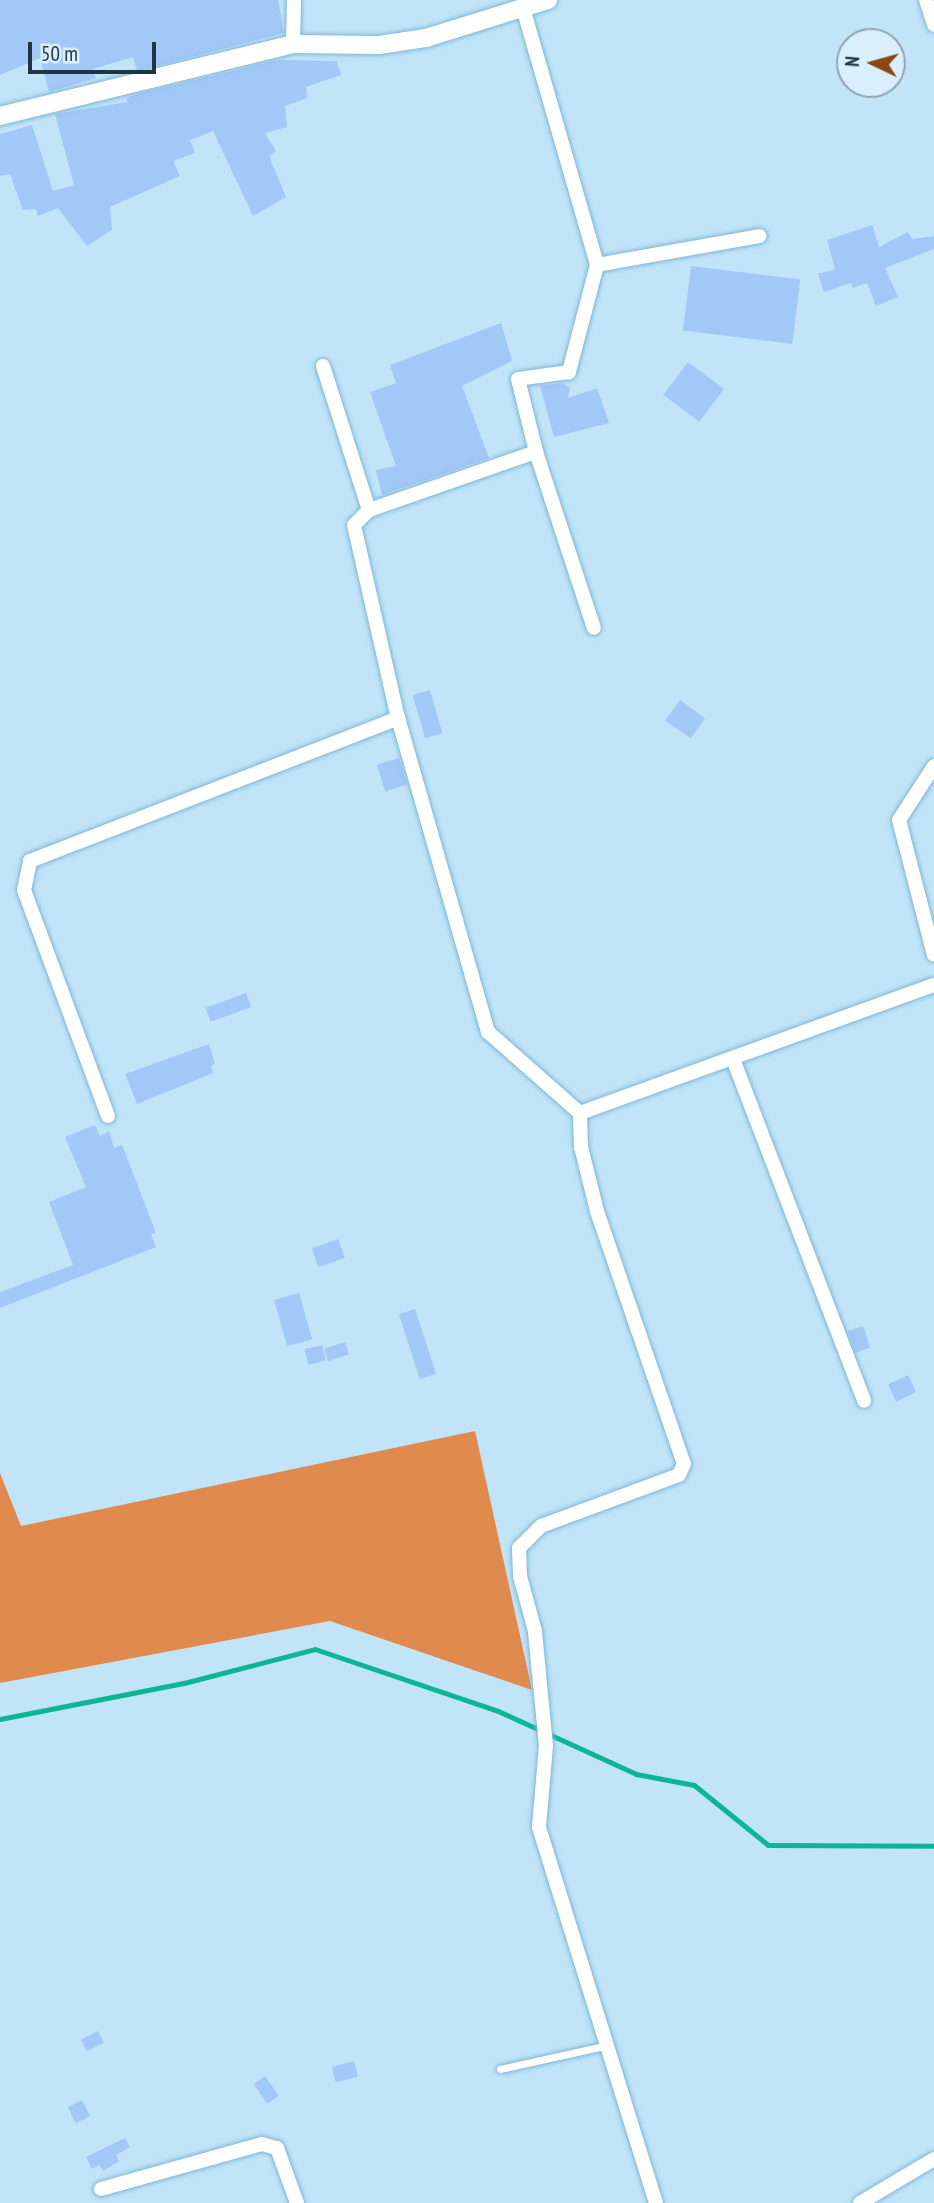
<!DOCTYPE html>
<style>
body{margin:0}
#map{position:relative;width:934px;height:2203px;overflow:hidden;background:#c2e4f8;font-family:"PT Sans Narrow",sans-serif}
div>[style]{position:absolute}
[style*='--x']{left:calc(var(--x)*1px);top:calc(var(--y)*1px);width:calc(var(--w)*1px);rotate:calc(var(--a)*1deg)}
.forest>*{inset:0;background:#e08a4d}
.stream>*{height:5px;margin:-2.5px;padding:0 2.5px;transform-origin:2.5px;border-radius:2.5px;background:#0bb696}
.building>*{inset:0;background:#a2c8f7;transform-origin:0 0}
.roads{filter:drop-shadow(0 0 2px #7eb7d7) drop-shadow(0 0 2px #7eb7d7)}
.service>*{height:7px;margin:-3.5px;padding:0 3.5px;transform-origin:3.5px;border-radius:3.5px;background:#fff}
.minor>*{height:14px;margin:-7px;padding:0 7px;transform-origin:7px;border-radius:7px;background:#fff}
.tertiary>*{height:18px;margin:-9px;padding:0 9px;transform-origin:9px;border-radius:9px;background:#fff}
span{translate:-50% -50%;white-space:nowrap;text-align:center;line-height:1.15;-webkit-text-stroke:6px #d9effd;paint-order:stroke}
.north{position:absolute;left:836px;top:28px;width:70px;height:70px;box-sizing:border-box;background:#d9effd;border:2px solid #8ea5b3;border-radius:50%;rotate:275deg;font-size:19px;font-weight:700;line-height:28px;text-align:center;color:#1e3543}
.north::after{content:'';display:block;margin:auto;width:24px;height:32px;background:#894813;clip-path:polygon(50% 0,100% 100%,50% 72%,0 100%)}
.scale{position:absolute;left:28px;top:42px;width:128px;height:32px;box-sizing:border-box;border:4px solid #1e3543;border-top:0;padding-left:9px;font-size:21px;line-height:24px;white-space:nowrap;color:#1e3543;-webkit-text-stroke:5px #d9effd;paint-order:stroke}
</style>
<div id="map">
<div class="forest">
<div style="clip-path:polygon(475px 1431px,532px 1690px,330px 1621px,0 1683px,0 1473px,21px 1526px)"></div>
</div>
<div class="stream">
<div style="--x:0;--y:1719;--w:187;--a:-11.1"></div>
<div style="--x:184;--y:1683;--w:135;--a:-14.5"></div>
<div style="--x:315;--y:1649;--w:193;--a:18.7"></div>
<div style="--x:498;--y:1711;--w:152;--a:24.5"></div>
<div style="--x:636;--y:1774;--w:59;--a:10.7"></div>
<div style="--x:694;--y:1785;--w:95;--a:39"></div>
<div style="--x:768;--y:1845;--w:166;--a:0.3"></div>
</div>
<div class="building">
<div style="clip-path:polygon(0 0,278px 0,284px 33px,137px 71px,133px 57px,93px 69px,96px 78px,49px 92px,40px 58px,0 75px)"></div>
<div style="clip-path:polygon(278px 60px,337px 61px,341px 75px,306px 87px,307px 98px,285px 106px,287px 127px,265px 133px,276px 151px,269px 156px,286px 197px,253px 216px,213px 131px,190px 140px,195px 153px,173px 161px,180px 176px,110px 207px,112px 230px,87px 246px,58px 208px,38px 216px,36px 209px,23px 210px,10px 174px,0 176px,0 134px,32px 125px,53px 191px,74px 185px,55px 114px,128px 102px,126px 98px,141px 93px)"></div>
<div style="clip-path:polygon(872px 225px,879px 247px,908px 232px,912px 239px,934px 236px,934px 249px,885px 268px,898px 297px,876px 306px,867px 283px,853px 288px,851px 283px,824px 292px,818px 274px,835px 269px,827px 240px)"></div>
<div style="left:691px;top:266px;width:110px;height:65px;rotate:7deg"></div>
<div style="clip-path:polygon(501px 323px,512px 361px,462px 386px,489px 458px,382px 495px,376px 470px,396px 466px,370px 392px,396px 383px,390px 365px)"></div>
<div style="left:688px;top:362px;width:45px;height:41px;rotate:37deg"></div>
<div style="clip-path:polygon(562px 383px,570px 388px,568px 398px,597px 388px,609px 423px,554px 437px,540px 386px)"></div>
<div style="left:430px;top:690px;width:45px;height:18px;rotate:74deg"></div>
<div style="left:680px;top:700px;width:31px;height:25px;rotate:36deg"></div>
<div style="left:399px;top:758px;width:28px;height:23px;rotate:73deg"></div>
<div style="left:246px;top:993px;width:15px;height:43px;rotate:70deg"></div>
<div style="clip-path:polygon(209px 1044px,215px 1064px,211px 1066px,213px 1073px,137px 1104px,125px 1074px)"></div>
<div style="clip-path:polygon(95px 1125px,100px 1136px,109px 1131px,114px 1148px,122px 1145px,156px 1233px,151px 1234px,156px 1247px,0 1308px,0 1292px,73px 1265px,49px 1202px,86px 1187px,65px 1137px)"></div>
<div style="left:338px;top:1239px;width:20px;height:28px;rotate:70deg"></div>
<div style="left:299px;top:1293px;width:48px;height:26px;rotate:74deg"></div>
<div style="left:415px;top:1309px;width:68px;height:17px;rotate:72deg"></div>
<div style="left:863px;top:1326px;width:23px;height:16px;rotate:72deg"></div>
<div style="left:345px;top:1342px;width:13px;height:22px;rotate:72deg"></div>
<div style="left:322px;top:1345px;width:16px;height:18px;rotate:76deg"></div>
<div style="left:908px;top:1375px;width:19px;height:22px;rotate:65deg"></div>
<div style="left:98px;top:2031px;width:13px;height:19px;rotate:63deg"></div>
<div style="left:354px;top:2061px;width:16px;height:23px;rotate:75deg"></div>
<div style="left:265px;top:2076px;width:24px;height:14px;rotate:55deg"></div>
<div style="left:82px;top:2100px;width:18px;height:16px;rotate:63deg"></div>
<div style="clip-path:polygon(125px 2138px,130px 2147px,116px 2155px,119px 2161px,103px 2171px,99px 2165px,92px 2169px,86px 2157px)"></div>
</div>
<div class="roads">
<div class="service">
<div style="--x:500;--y:2069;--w:111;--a:-12.5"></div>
</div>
<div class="minor">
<div style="--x:926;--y:0;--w:26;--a:72"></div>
<div style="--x:523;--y:8;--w:267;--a:73.9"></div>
<div style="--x:597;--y:265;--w:111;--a:104.7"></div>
<div style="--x:569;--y:372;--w:51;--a:172.2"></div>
<div style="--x:518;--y:379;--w:75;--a:76.1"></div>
<div style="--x:536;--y:452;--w:185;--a:71.8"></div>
<div style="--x:293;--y:44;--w:44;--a:-88.7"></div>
<div style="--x:597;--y:265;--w:165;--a:-10.1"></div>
<div style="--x:323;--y:366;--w:151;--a:72.3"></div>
<div style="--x:369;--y:510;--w:21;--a:135"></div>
<div style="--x:354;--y:525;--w:198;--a:77.2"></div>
<div style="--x:398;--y:718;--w:327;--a:74"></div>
<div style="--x:488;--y:1032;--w:123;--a:41.4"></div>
<div style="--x:369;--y:510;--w:177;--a:-19.2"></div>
<div style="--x:934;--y:766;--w:64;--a:122.9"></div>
<div style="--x:899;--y:820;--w:139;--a:75.5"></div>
<div style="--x:733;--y:1059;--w:366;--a:69"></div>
<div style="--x:108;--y:1116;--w:241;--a:-110.4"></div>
<div style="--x:24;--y:890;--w:30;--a:-78"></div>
<div style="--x:30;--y:861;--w:395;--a:-21.2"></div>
<div style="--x:101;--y:2189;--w:167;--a:-15.6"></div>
<div style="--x:262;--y:2144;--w:16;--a:15"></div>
<div style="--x:277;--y:2148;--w:59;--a:70"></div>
<div style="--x:656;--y:2203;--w:394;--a:-107.3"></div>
<div style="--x:539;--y:1827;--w:81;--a:-85.1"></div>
<div style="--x:546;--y:1746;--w:116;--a:-95.5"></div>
<div style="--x:535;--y:1631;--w:57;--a:-105.3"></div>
<div style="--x:520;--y:1576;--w:28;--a:-92"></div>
<div style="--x:519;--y:1548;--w:31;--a:-45"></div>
<div style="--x:541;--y:1526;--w:147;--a:-20.3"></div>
<div style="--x:679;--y:1475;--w:12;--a:-66"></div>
<div style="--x:684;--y:1464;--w:268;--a:-109"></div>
<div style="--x:597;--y:1211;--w:66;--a:-104"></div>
<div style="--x:581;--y:1147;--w:34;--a:-92"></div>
<div style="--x:580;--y:1113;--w:376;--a:-19.9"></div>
<div style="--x:860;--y:2203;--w:86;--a:-30.7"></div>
</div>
<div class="tertiary">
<div style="--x:0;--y:116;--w:302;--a:-13.8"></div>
<div style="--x:293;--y:44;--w:86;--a:0.7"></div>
<div style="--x:379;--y:45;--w:48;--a:-8.5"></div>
<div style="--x:426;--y:38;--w:128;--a:-17.3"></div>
</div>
</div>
<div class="north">N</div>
<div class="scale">50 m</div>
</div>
